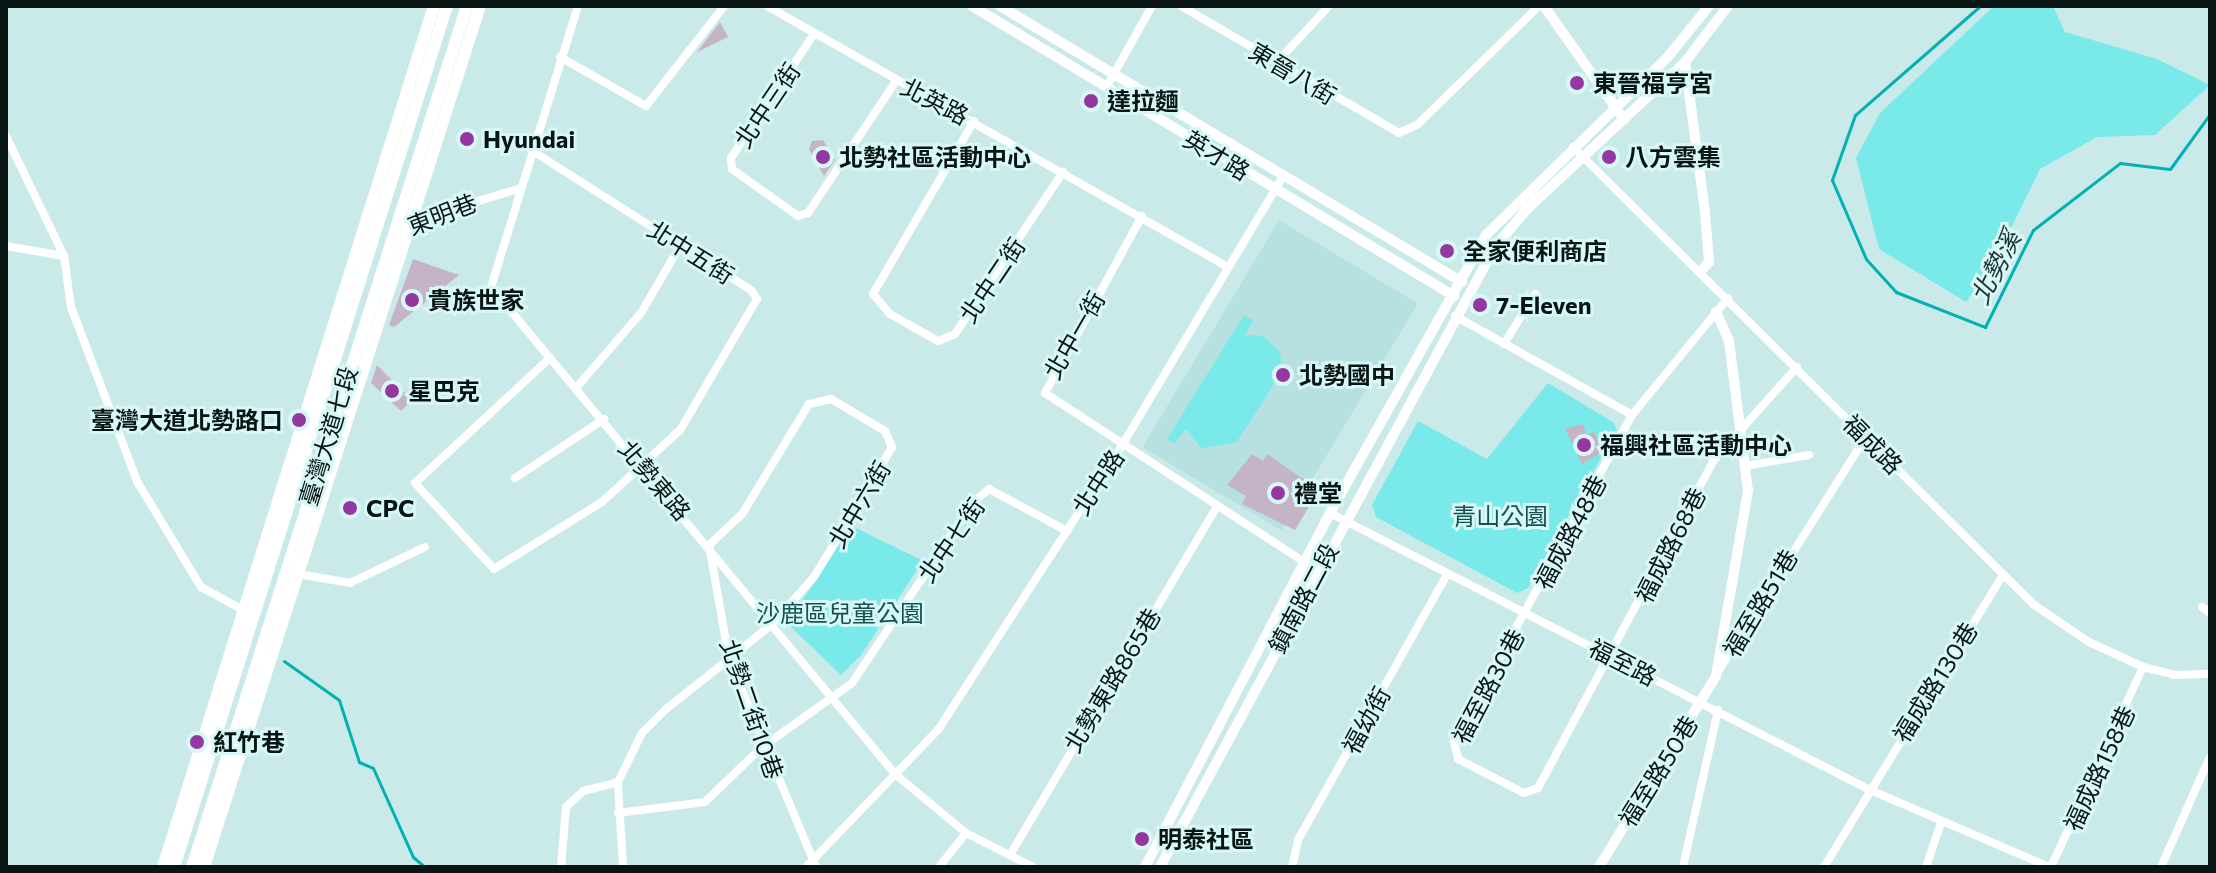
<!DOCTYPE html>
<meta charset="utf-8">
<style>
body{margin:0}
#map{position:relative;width:2216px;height:873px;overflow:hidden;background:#caeaea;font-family:Commissioner,"Noto Sans TC",sans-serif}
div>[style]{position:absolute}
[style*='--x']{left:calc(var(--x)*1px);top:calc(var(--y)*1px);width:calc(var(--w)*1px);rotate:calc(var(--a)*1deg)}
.built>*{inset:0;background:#b6e1e0;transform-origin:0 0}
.green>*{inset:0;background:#79e9e9}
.stream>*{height:3px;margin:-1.5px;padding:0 1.5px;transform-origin:1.5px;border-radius:1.5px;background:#04b1b2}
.building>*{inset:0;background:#c5b3c7}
.minor>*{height:8px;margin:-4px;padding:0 4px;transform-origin:4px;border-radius:4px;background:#fff}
.tertiary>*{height:10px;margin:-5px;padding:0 5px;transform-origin:5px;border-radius:5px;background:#fff}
.primary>*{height:12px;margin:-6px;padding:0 6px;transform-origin:6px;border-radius:6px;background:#fff}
.dots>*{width:22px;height:22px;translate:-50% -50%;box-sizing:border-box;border:4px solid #d7f8f7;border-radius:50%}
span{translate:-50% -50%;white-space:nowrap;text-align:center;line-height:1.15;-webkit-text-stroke:6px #d7f8f7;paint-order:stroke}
.street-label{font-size:24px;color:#091515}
.poi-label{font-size:24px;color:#091515;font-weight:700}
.left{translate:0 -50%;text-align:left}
.right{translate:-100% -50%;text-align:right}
.park-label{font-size:24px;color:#165151}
.water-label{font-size:26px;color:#1e3535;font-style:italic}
.frame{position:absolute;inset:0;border:8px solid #091515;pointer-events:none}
</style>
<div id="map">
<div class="built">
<div style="left:1279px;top:220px;width:162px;height:265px;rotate:31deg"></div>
</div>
<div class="green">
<div style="clip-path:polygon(1994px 6px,2053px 6px,2065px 32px,2157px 59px,2210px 85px,2155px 135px,2097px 137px,2040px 169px,1991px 269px,1966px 302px,1879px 249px,1856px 158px,1880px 113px)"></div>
<div style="clip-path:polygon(1244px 315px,1253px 320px,1245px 335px,1263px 336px,1280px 352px,1282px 372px,1236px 443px,1201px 448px,1186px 429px,1175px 443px,1167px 439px)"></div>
<div style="clip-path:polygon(1548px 383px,1613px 422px,1617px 430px,1528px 588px,1517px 593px,1376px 517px,1372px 505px,1418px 421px,1487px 459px)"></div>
<div style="clip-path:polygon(852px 526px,923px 561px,861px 655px,841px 675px,787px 623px)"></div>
</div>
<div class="stream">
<div style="--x:1980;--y:6;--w:166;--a:138.9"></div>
<div style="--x:1855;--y:115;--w:69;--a:109.5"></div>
<div style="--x:1832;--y:180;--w:86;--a:66.7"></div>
<div style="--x:1866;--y:259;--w:45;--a:47.7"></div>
<div style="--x:1896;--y:292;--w:96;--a:21.5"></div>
<div style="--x:1985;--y:327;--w:108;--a:-63.7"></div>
<div style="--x:2033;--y:230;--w:110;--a:-37.6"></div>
<div style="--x:2120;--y:163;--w:50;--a:6.8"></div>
<div style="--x:2170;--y:169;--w:68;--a:-54"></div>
<div style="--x:284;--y:661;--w:67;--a:35.3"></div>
<div style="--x:339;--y:700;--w:65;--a:72.1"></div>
<div style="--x:359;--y:762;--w:15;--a:23"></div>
<div style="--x:373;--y:768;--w:98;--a:65.8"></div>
<div style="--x:413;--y:857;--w:16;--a:40"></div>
</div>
<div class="building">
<div style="clip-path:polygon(720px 22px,728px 37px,697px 52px)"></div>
<div style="clip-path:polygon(823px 140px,835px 160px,824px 176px,809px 149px,812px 141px)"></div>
<div style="clip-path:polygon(413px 259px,459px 275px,394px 327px,389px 325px)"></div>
<div style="clip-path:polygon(377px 365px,412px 400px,401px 411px,371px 383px)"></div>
<div style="clip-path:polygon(1583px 424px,1586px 434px,1595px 432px,1601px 453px,1582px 464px,1565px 429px)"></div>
<div style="clip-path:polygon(1252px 454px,1263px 461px,1267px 454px,1319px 490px,1295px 530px,1242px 504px,1246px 496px,1227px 485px)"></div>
</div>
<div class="minor">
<div style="--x:578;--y:6;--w:294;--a:107.2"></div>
<div style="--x:491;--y:287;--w:633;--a:50.32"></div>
<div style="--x:895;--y:774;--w:92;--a:39.7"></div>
<div style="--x:966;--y:833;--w:75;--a:26.9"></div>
<div style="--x:767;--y:6;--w:530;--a:29.52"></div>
<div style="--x:1181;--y:6;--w:252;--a:30.2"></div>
<div style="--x:1399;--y:133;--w:21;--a:-25"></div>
<div style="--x:1418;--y:124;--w:169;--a:-44.3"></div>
<div style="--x:814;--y:34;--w:149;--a:123.8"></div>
<div style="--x:731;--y:158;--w:11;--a:85"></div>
<div style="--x:732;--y:169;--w:81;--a:35.5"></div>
<div style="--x:798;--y:216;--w:10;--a:-17"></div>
<div style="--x:808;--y:213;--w:159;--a:-56.3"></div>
<div style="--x:560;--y:57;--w:99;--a:29.7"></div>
<div style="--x:646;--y:106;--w:127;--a:-52"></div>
<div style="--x:1277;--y:62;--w:76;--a:-47.1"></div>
<div style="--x:1106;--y:88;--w:94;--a:-60.7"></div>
<div style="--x:974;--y:121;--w:200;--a:120.3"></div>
<div style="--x:873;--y:294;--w:26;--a:50"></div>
<div style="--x:890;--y:314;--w:55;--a:29.4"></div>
<div style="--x:938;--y:341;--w:18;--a:-22"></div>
<div style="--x:955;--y:334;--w:195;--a:-56.3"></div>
<div style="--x:6;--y:136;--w:133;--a:64.2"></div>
<div style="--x:64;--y:256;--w:51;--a:82.2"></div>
<div style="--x:71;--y:307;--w:188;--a:69.2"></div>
<div style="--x:138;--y:483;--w:122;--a:58.8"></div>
<div style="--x:201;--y:587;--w:50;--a:28.6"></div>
<div style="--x:1573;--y:147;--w:648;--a:44.81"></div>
<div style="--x:2033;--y:604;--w:68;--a:34.2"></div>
<div style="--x:2089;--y:642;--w:60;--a:24.8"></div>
<div style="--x:2143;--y:667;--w:32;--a:14"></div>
<div style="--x:2174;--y:675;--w:36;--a:-2"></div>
<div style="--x:531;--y:150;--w:261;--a:32.5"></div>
<div style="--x:751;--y:290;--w:11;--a:56"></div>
<div style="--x:757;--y:299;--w:152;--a:120.4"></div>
<div style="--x:680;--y:430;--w:106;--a:137.3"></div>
<div style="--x:602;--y:502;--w:127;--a:148.2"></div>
<div style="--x:494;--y:569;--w:117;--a:-132.6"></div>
<div style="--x:415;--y:483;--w:184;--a:-42.8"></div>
<div style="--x:1142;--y:216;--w:202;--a:118.7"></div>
<div style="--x:1045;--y:393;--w:309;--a:33.1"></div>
<div style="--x:412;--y:227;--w:13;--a:-45"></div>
<div style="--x:421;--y:218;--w:101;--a:-16.6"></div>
<div style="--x:6;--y:246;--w:59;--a:9.8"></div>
<div style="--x:1728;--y:298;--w:151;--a:129.4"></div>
<div style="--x:1632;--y:415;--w:371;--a:118.6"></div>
<div style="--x:1454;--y:741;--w:18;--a:77"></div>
<div style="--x:1458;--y:759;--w:74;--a:27.3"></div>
<div style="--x:1524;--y:793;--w:15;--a:-20"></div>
<div style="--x:1538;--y:788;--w:371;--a:-61.8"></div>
<div style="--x:1713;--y:461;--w:126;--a:-48.2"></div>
<div style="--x:1455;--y:316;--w:203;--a:29.2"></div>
<div style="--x:1504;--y:344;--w:59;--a:-58.2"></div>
<div style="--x:576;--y:388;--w:99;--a:-49.1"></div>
<div style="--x:641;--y:313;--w:78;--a:-59.8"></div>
<div style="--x:1745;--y:466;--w:65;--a:-9.8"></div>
<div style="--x:515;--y:478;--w:107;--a:-33.5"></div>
<div style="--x:1330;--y:513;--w:605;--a:27.16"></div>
<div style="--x:1868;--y:789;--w:197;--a:23.3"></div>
<div style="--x:298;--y:574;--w:53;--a:9.8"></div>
<div style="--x:350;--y:583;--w:83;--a:-25.6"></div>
<div style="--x:2202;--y:607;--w:10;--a:37"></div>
<div style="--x:1719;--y:670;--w:275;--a:-57.8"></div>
<div style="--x:618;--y:813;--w:88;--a:-7.2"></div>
<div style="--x:705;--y:802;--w:78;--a:-44"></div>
<div style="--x:761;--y:748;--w:112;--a:-35.5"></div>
<div style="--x:852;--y:683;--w:218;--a:-56.2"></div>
<div style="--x:973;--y:502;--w:21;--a:-39"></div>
<div style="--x:989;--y:489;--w:89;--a:28.3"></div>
<div style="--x:1010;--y:855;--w:406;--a:-59.3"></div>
<div style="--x:561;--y:867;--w:60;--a:-85.2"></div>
<div style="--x:566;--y:807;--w:23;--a:-43"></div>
<div style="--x:583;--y:791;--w:36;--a:-14"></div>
<div style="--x:623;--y:867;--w:85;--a:-93.4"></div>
<div style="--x:618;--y:782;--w:55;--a:-63.9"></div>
<div style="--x:642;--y:733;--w:34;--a:-45"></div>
<div style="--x:666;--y:709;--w:80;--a:-38.4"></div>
<div style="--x:729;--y:659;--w:54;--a:-39"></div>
<div style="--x:771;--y:625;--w:64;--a:-48.1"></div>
<div style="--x:814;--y:577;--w:152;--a:-59"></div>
<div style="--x:892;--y:447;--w:17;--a:-114"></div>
<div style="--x:885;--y:431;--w:63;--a:-149.3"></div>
<div style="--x:831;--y:399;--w:23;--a:167"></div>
<div style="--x:809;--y:404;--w:129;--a:121.3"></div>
<div style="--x:742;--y:514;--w:45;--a:136.8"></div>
<div style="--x:709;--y:545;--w:116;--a:80"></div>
<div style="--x:729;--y:659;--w:225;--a:67.3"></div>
<div style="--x:806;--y:867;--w:190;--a:-46.1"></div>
<div style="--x:938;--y:730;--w:337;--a:-57.1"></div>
<div style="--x:1121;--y:447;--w:316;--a:-59.1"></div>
<div style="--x:939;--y:867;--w:43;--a:-51.5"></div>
<div style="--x:1292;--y:867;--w:28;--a:-77"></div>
<div style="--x:1298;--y:840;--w:304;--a:-60.7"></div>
<div style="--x:1683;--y:867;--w:161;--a:-77.4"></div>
<div style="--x:1824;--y:867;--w:341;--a:-58.5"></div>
<div style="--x:1926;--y:867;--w:46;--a:-71.2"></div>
<div style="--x:2051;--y:867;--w:220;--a:-65.3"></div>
<div style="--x:2161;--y:867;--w:120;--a:-66"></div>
</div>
<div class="tertiary">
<div style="--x:972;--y:6;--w:563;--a:31.03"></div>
<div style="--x:1000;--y:6;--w:538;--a:30.85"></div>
<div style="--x:1544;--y:6;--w:139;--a:54.9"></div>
<div style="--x:1685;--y:62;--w:151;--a:82.4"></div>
<div style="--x:1705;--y:212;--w:50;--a:85.4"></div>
<div style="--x:1709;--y:262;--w:12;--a:132"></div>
<div style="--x:1145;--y:867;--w:399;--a:-62.4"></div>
<div style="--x:1330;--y:513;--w:319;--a:-60.7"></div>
<div style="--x:1486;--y:235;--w:253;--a:-44.4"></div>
<div style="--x:1667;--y:58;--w:67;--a:-51.1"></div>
<div style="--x:1160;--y:867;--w:705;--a:-61.62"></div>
<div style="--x:1495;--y:247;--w:51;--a:-49.8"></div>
<div style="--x:1528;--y:208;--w:214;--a:-42.9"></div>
<div style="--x:1685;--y:62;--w:71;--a:-52.5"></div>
<div style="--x:1599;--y:867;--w:224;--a:-58.5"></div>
<div style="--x:1716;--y:676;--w:188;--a:-80.2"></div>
<div style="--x:1748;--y:491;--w:151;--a:-97.2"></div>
<div style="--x:1729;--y:341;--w:32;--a:-114"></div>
</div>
<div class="primary">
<div style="--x:163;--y:867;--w:903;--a:-72.53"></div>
<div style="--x:174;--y:867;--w:903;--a:-72.41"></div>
<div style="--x:192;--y:867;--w:904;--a:-72.29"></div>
<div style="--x:204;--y:867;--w:904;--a:-72.23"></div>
</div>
<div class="dots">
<div style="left:1577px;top:83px;background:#9437a1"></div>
<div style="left:1091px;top:101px;background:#9437a1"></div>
<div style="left:467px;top:139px;background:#9437a1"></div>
<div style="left:823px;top:157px;background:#9437a1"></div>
<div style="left:1609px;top:157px;background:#9437a1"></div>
<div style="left:1447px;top:251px;background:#9437a1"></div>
<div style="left:412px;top:300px;background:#9437a1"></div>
<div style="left:1480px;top:305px;background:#9437a1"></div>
<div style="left:1283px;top:375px;background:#9437a1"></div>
<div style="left:392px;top:391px;background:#9437a1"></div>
<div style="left:299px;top:420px;background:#9437a1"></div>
<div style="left:1584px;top:445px;background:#9437a1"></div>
<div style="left:1278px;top:493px;background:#9437a1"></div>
<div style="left:350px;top:508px;background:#9437a1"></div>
<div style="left:197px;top:742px;background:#9437a1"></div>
<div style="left:1142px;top:839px;background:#9437a1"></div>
</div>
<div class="street-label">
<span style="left:1293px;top:73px;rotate:31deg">東晉八街</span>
<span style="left:935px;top:101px;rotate:27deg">北英路</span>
<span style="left:767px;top:105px;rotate:-56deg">北中三街</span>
<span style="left:1217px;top:155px;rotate:31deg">英才路</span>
<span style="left:442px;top:214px;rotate:-21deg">東明巷</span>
<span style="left:691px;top:252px;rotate:32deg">北中五街</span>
<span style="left:992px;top:280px;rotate:-56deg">北中二街</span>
<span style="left:1074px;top:335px;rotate:-60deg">北中一街</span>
<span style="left:328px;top:436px;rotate:-73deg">臺灣大道七段</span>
<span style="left:1873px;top:444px;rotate:45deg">福成路</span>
<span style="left:655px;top:480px;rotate:50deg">北勢東路</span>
<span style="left:1098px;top:482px;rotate:-57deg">北中路</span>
<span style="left:859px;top:504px;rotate:-59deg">北中六街</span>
<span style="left:1570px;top:532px;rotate:-62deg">福成路48巷</span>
<span style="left:951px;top:540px;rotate:-55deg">北中七街</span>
<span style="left:1670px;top:545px;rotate:-63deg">福成路68巷</span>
<span style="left:1303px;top:598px;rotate:-62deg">鎮南路二段</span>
<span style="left:1760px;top:603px;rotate:-59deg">福至路51巷</span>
<span style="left:1623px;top:662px;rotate:27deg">福至路</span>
<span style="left:1112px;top:680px;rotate:-59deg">北勢東路865巷</span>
<span style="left:1935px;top:682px;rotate:-58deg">福成路130巷</span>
<span style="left:1488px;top:686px;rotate:-62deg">福至路30巷</span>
<span style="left:752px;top:709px;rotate:71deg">北勢二街10巷</span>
<span style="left:1366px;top:720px;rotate:-61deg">福幼街</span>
<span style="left:2099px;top:768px;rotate:-65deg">福成路158巷</span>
<span style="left:1658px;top:771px;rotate:-58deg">福至路50巷</span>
</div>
<div class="poi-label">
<span class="left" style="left:1593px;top:83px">東晉福亨宮</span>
<span class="left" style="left:1107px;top:101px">達拉麵</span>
<span class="left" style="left:483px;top:139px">Hyundai</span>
<span class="left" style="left:839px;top:157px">北勢社區活動中心</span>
<span class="left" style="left:1625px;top:157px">八方雲集</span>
<span class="left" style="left:1463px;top:251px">全家便利商店</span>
<span class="left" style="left:428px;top:300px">貴族世家</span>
<span class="left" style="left:1496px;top:305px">7-Eleven</span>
<span class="left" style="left:1299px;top:375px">北勢國中</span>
<span class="left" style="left:408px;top:391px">星巴克</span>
<span class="right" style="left:283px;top:420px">臺灣大道北勢路口</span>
<span class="left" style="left:1600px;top:445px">福興社區活動中心</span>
<span class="left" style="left:1294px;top:493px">禮堂</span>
<span class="left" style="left:366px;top:508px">CPC</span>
<span class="left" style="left:213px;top:742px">紅竹巷</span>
<span class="left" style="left:1158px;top:839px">明泰社區</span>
</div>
<div class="park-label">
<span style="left:1500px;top:516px">青山公園</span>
<span style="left:840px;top:613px">沙鹿區兒童公園</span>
</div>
<div class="water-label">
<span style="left:1995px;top:267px;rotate:-63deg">北勢溪</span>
</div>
<div class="frame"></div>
</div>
